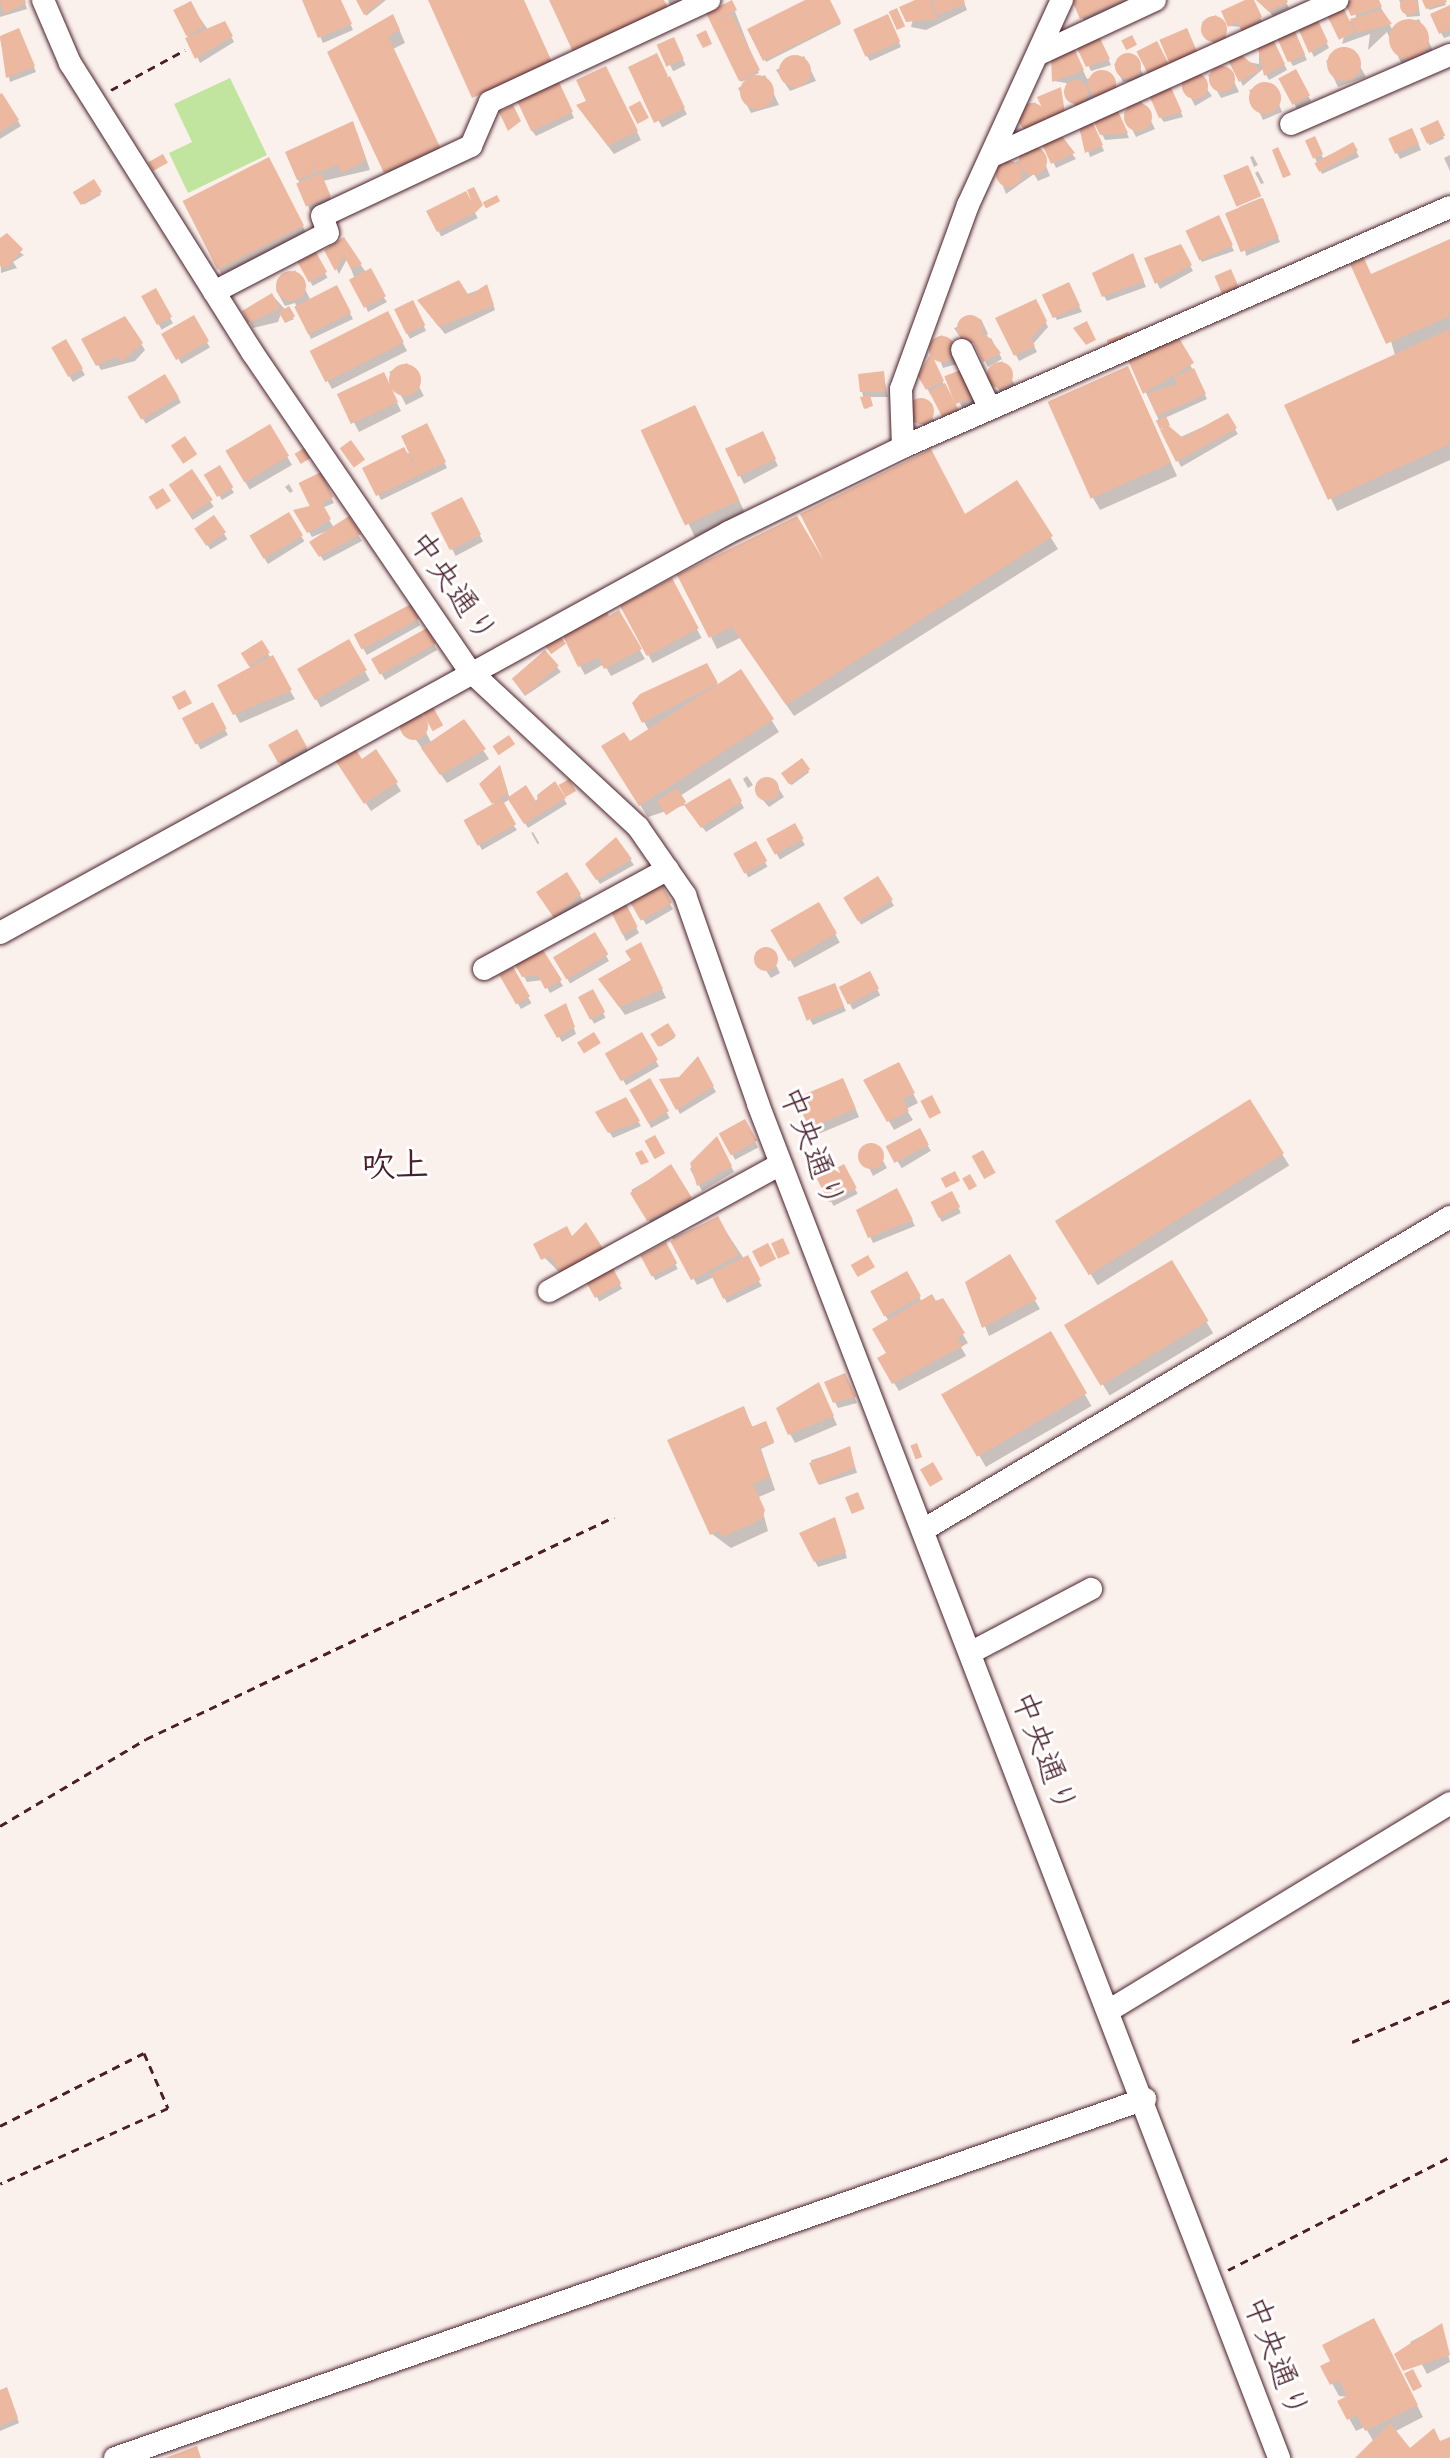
<!DOCTYPE html>
<meta charset="utf-8">
<style>
body{margin:0}
#map{position:relative;width:1450px;height:2458px;overflow:hidden;background:#fbf1ec;font-family:Mynerve,"Klee One",sans-serif}
div>[style]{position:absolute}
[style*='--x']{left:calc(var(--x)*1px);top:calc(var(--y)*1px);width:calc(var(--w)*1px);rotate:calc(var(--a)*1deg)}
.green>*{inset:0;background:#c1e59f}
.shadow>*{inset:0;background:#0003;transform-origin:0 0}
.building>*{inset:0;background:#edb8a0;transform-origin:0 0}
.round{border-radius:50%}
.path>*{height:3px;margin-top:-1.5px;transform-origin:0;background:repeating-linear-gradient(90deg,#4a1f2b 0 8px,transparent 0 14px)}
.roads{filter:drop-shadow(0 0 2px #4a1f2b) drop-shadow(0 0 2px #4a1f2b)}
.minor>*{height:22px;margin:-11px;padding:0 11px;transform-origin:11px;border-radius:11px;background:#fff}
span{translate:-50% -50%;white-space:nowrap;text-align:center;line-height:1.15;-webkit-text-stroke:6px #fff;paint-order:stroke}
.street-label{font-size:32px;color:#4a1f2b}
.neighbourhood-label{font-size:34px;color:#4a1f2b;font-weight:700}
</style>
<div id="map">
<div class="green">
<div style="clip-path:polygon(230px 78px,267px 155px,188px 193px,169px 153px,192px 142px,174px 104px)"></div>
</div>
<div class="shadow">
<div style="clip-path:polygon(0 0,24px 0,27px 9px,0 17px)"></div>
<div style="clip-path:polygon(304px 0,340px 0,353px 30px,323px 43px)"></div>
<div style="clip-path:polygon(360px 0,386px 0,366px 16px)"></div>
<div style="clip-path:polygon(668px 0,682px 0,683px 1px,671px 6px)"></div>
<div style="clip-path:polygon(810px 0,828px 0,841px 24px,766px 62px,750px 30px)"></div>
<div style="clip-path:polygon(918px 0,963px 0,967px 10px,926px 30px,911px 27px)"></div>
<div style="clip-path:polygon(1074px 0,1126px 0,1128px 5px,1085px 23px)"></div>
<div style="clip-path:polygon(1249px 0,1263px 23px,1247px 37px,1242px 27px,1229px 26px)"></div>
<div style="clip-path:polygon(1259px 0,1285px 0,1289px 8px,1273px 16px)"></div>
<div style="clip-path:polygon(1355px 0,1377px 0,1393px 31px,1419px 19px,1433px 51px,1402px 65px,1387px 32px,1368px 50px,1370px 34px,1342px 44px,1348px 21px,1356px 21px)"></div>
<div style="clip-path:polygon(1399px 0,1418px 0,1420px 16px,1407px 17px)"></div>
<div style="clip-path:polygon(1424px 0,1444px 0,1446px 5px,1429px 10px)"></div>
<div style="clip-path:polygon(190px 4px,211px 34px,225px 24px,234px 42px,200px 63px,176px 11px)"></div>
<div style="clip-path:polygon(732px 4px,759px 73px,741px 82px,708px 14px)"></div>
<div style="clip-path:polygon(1450px 7px,1450px 36px,1444px 38px,1441px 33px)"></div>
<div style="clip-path:polygon(1216px 15px,1230px 45px,1217px 49px,1202px 22px)"></div>
<div style="clip-path:polygon(890px 22px,901px 47px,870px 61px,867px 56px)"></div>
<div style="clip-path:polygon(1318px 24px,1329px 48px,1314px 57px,1300px 29px)"></div>
<div style="clip-path:polygon(399px 29px,405px 43px,393px 49px,445px 159px,393px 184px,329px 52px)"></div>
<div style="clip-path:polygon(19px 31px,36px 72px,10px 82px,0 38px)"></div>
<div style="clip-path:polygon(1295px 35px,1307px 60px,1293px 66px,1290px 61px)"></div>
<div style="clip-path:polygon(1272px 39px,1287px 70px,1269px 80px,1263px 69px,1243px 86px,1230px 59px,1259px 64px,1259px 45px)"></div>
<div style="left:673px;top:40px;width:28px;height:14px;rotate:63deg"></div>
<div style="clip-path:polygon(1101px 43px,1111px 65px,1091px 71px,1079px 47px)"></div>
<div style="clip-path:polygon(1350px 48px,1366px 77px,1338px 87px,1326px 61px)"></div>
<div style="clip-path:polygon(1075px 53px,1087px 79px,1109px 72px,1120px 94px,1101px 102px,1095px 97px,1077px 111px,1066px 83px,1054px 81px,1053px 57px)"></div>
<div style="clip-path:polygon(1133px 55px,1146px 80px,1123px 82px,1114px 64px)"></div>
<div style="left:656px;top:56px;width:66px;height:28px;rotate:62deg"></div>
<div style="clip-path:polygon(804px 56px,816px 81px,790px 91px,776px 70px)"></div>
<div style="clip-path:polygon(1227px 67px,1239px 92px,1221px 98px,1208px 75px)"></div>
<div style="left:1295px;top:71px;width:34px;height:16px;rotate:62deg"></div>
<div style="clip-path:polygon(1196px 74px,1212px 96px,1195px 106px,1182px 80px)"></div>
<div style="clip-path:polygon(765px 75px,779px 105px,751px 113px,738px 88px)"></div>
<div style="clip-path:polygon(610px 77px,641px 140px,614px 154px,584px 115px)"></div>
<div style="clip-path:polygon(1272px 86px,1282px 112px,1263px 120px,1249px 90px)"></div>
<div style="clip-path:polygon(561px 90px,574px 118px,536px 136px,532px 131px)"></div>
<div style="clip-path:polygon(1172px 93px,1183px 117px,1164px 122px,1160px 117px)"></div>
<div style="clip-path:polygon(2px 95px,21px 126px,0 139px,0 96px)"></div>
<div style="clip-path:polygon(1141px 101px,1155px 129px,1136px 137px,1124px 113px)"></div>
<div style="clip-path:polygon(1035px 102px,1048px 129px,1025px 133px,1023px 111px)"></div>
<div style="clip-path:polygon(1120px 117px,1129px 138px,1105px 140px,1102px 134px)"></div>
<div style="left:1437px;top:123px;width:17px;height:16px;rotate:65deg"></div>
<div style="clip-path:polygon(1081px 128px,1094px 129px,1104px 151px,1090px 157px)"></div>
<div style="clip-path:polygon(357px 132px,370px 170px,323px 181px,332px 202px,310px 211px,288px 153px)"></div>
<div style="clip-path:polygon(1415px 136px,1421px 150px,1400px 159px,1391px 140px)"></div>
<div style="clip-path:polygon(1060px 138px,1076px 159px,1056px 168px,1045px 145px)"></div>
<div style="clip-path:polygon(1314px 139px,1323px 158px,1353px 144px,1359px 157px,1322px 174px,1308px 142px)"></div>
<div style="clip-path:polygon(1039px 148px,1050px 176px,1038px 181px,1034px 174px,1006px 194px,998px 173px)"></div>
<div style="clip-path:polygon(1450px 155px,1450px 171px,1444px 158px)"></div>
<div style="clip-path:polygon(1253px 156px,1258px 165px,1254px 167px,1250px 157px)"></div>
<div style="clip-path:polygon(276px 171px,309px 239px,225px 281px,184px 201px)"></div>
<div style="clip-path:polygon(1258px 171px,1264px 183px,1261px 184px,1255px 173px)"></div>
<div style="left:93px;top:181px;width:16px;height:20px;rotate:60deg"></div>
<div style="left:465px;top:193px;width:28px;height:41px;rotate:63deg"></div>
<div style="clip-path:polygon(1261px 198px,1280px 242px,1246px 256px,1239px 207px)"></div>
<div style="clip-path:polygon(1221px 223px,1234px 251px,1202px 262px,1199px 257px)"></div>
<div style="clip-path:polygon(0 240px,24px 255px,13px 262px,17px 268px,1px 273px)"></div>
<div style="clip-path:polygon(343px 240px,387px 302px,368px 312px,347px 259px,339px 274px,327px 251px)"></div>
<div style="clip-path:polygon(1450px 241px,1450px 460px,1337px 511px,1287px 406px,1395px 355px,1372px 276px)"></div>
<div style="clip-path:polygon(1180px 246px,1193px 271px,1160px 289px,1147px 260px)"></div>
<div style="left:315px;top:255px;width:26px;height:17px;rotate:61deg"></div>
<div style="clip-path:polygon(1135px 261px,1146px 287px,1107px 301px,1104px 296px)"></div>
<div style="clip-path:polygon(295px 270px,310px 299px,336px 287px,353px 319px,311px 339px,295px 303px,285px 306px,276px 290px)"></div>
<div style="clip-path:polygon(487px 287px,495px 310px,445px 334px,425px 309px)"></div>
<div style="clip-path:polygon(1071px 290px,1082px 312px,1057px 320px,1054px 315px)"></div>
<div style="left:155px;top:291px;width:37px;height:13px;rotate:61deg"></div>
<div style="clip-path:polygon(272px 295px,294px 319px,285px 323px,281px 314px,278px 322px,253px 328px,244px 311px)"></div>
<div style="clip-path:polygon(1035px 301px,1048px 327px,1033px 344px,1037px 352px,1019px 361px,998px 319px)"></div>
<div style="left:412px;top:302px;width:32px;height:18px;rotate:64deg"></div>
<div style="left:193px;top:318px;width:34px;height:33px;rotate:60deg"></div>
<div style="clip-path:polygon(125px 319px,145px 350px,135px 361px,101px 370px,84px 340px)"></div>
<div style="clip-path:polygon(981px 319px,988px 334px,982px 339px,991px 338px,1002px 359px,988px 367px,975px 342px,966px 346px,954px 328px)"></div>
<div style="clip-path:polygon(392px 322px,407px 351px,332px 389px,327px 380px)"></div>
<div style="clip-path:polygon(942px 335px,957px 364px,943px 368px,932px 340px)"></div>
<div style="left:66px;top:342px;width:38px;height:14px;rotate:60deg"></div>
<div style="clip-path:polygon(1181px 346px,1207px 399px,1165px 418px,1174px 440px,1227px 416px,1238px 434px,1181px 467px,1131px 361px)"></div>
<div style="clip-path:polygon(930px 356px,960px 417px,930px 394px,921px 376px)"></div>
<div style="clip-path:polygon(1002px 361px,1016px 387px,1002px 396px,990px 372px)"></div>
<div style="left:407px;top:363px;width:37px;height:20px;rotate:63deg"></div>
<div style="clip-path:polygon(962px 372px,975px 403px,963px 409px,948px 379px)"></div>
<div style="clip-path:polygon(883px 373px,888px 397px,870px 397px,867px 410px,862px 392px)"></div>
<div style="left:165px;top:376px;width:31px;height:41px;rotate:59deg"></div>
<div style="clip-path:polygon(1134px 381px,1177px 476px,1100px 510px,1093px 498px)"></div>
<div style="clip-path:polygon(388px 384px,401px 411px,359px 432px,340px 396px)"></div>
<div style="clip-path:polygon(922px 398px,937px 426px,928px 430px,910px 411px)"></div>
<div style="clip-path:polygon(701px 419px,745px 513px,695px 537px,643px 431px)"></div>
<div style="clip-path:polygon(426px 426px,447px 468px,381px 500px,365px 469px,409px 453px)"></div>
<div style="left:270px;top:427px;width:44px;height:49px;rotate:60deg"></div>
<div style="clip-path:polygon(765px 439px,778px 466px,744px 484px,727px 450px)"></div>
<div style="left:219px;top:468px;width:29px;height:14px;rotate:59deg"></div>
<div style="left:192px;top:472px;width:41px;height:25px;rotate:58deg"></div>
<div style="clip-path:polygon(320px 475px,334px 503px,322px 508px,334px 528px,348px 519px,362px 541px,324px 561px,312px 543px,334px 528px,312px 537px,297px 512px,313px 511px)"></div>
<div style="clip-path:polygon(1017px 483px,1058px 549px,794px 716px,740px 638px,717px 649px,711px 637px,827px 571px,965px 516px)"></div>
<div style="clip-path:polygon(289px 484px,293px 491px,290px 493px,285px 487px)"></div>
<div style="left:461px;top:500px;width:47px;height:31px;rotate:62deg"></div>
<div style="left:288px;top:515px;width:31px;height:43px;rotate:58deg"></div>
<div style="left:214px;top:517px;width:26px;height:20px;rotate:59deg"></div>
<div style="left:672px;top:580px;width:65px;height:55px;rotate:63deg"></div>
<div style="left:410px;top:607px;width:21px;height:61px;rotate:61deg"></div>
<div style="clip-path:polygon(618px 613px,645px 659px,611px 676px,604px 664px,585px 675px,580px 666px)"></div>
<div style="left:426px;top:631px;width:22px;height:60px;rotate:60deg"></div>
<div style="left:348px;top:641px;width:45px;height:56px;rotate:61deg"></div>
<div style="clip-path:polygon(261px 642px,295px 699px,240px 723px,220px 686px,251px 669px,242px 653px)"></div>
<div style="clip-path:polygon(545px 653px,561px 672px,525px 696px,514px 681px)"></div>
<div style="clip-path:polygon(707px 665px,718px 686px,741px 672px,779px 732px,680px 796px,685px 805px,648px 817px,610px 759px,649px 731px,634px 703px)"></div>
<div style="left:212px;top:705px;width:34px;height:31px;rotate:62deg"></div>
<div style="clip-path:polygon(415px 711px,432px 744px,464px 721px,489px 759px,447px 783px,401px 719px)"></div>
<div style="left:297px;top:731px;width:25px;height:30px;rotate:61deg"></div>
<div style="left:801px;top:761px;width:14px;height:22px;rotate:54deg"></div>
<div style="clip-path:polygon(341px 766px,396px 783px,401px 791px,371px 811px)"></div>
<div style="clip-path:polygon(502px 773px,510px 799px,534px 802px,555px 784px,567px 804px,528px 828px,510px 799px,499px 806px,517px 830px,482px 850px,466px 821px,495px 805px,481px 784px)"></div>
<div style="clip-path:polygon(747px 776px,753px 785px,748px 788px,743px 779px)"></div>
<div style="clip-path:polygon(772px 778px,784px 797px,769px 807px,755px 791px)"></div>
<div style="clip-path:polygon(729px 781px,744px 808px,706px 832px,690px 811px)"></div>
<div style="left:794px;top:826px;width:22px;height:29px;rotate:60deg"></div>
<div style="left:533px;top:832px;width:13px;height:2px;rotate:61deg"></div>
<div style="clip-path:polygon(616px 840px,634px 865px,600px 884px,591px 870px)"></div>
<div style="left:755px;top:844px;width:26px;height:22px;rotate:61deg"></div>
<div style="clip-path:polygon(566px 875px,583px 900px,558px 922px,539px 893px)"></div>
<div style="left:878px;top:878px;width:32px;height:38px;rotate:60deg"></div>
<div style="left:659px;top:885px;width:28px;height:31px;rotate:60deg"></div>
<div style="clip-path:polygon(624px 904px,639px 933px,626px 941px,612px 910px)"></div>
<div style="left:819px;top:905px;width:43px;height:52px;rotate:61deg"></div>
<div style="left:594px;top:935px;width:30px;height:45px;rotate:60deg"></div>
<div style="clip-path:polygon(767px 947px,780px 973px,771px 978px,755px 954px)"></div>
<div style="clip-path:polygon(543px 952px,563px 986px,550px 993px,543px 980px,527px 982px,518px 966px)"></div>
<div style="clip-path:polygon(645px 953px,666px 998px,625px 1015px,606px 988px)"></div>
<div style="left:513px;top:970px;width:38px;height:12px;rotate:61deg"></div>
<div style="left:869px;top:974px;width:24px;height:31px;rotate:62deg"></div>
<div style="left:592px;top:991px;width:30px;height:13px;rotate:63deg"></div>
<div style="clip-path:polygon(837px 991px,846px 1011px,813px 1025px,810px 1020px)"></div>
<div style="clip-path:polygon(568px 1011px,576px 1034px,562px 1042px,547px 1016px)"></div>
<div style="left:667px;top:1025px;width:15px;height:17px;rotate:58deg"></div>
<div style="left:641px;top:1035px;width:36px;height:38px;rotate:60deg"></div>
<div style="clip-path:polygon(697px 1059px,716px 1092px,680px 1114px,662px 1080px,679px 1079px)"></div>
<div style="clip-path:polygon(898px 1064px,918px 1103px,906px 1109px,913px 1120px,894px 1130px,866px 1081px)"></div>
<div style="left:650px;top:1081px;width:42px;height:21px;rotate:62deg"></div>
<div style="clip-path:polygon(847px 1089px,859px 1117px,816px 1135px,811px 1127px)"></div>
<div style="clip-path:polygon(625px 1099px,641px 1126px,613px 1138px,598px 1113px)"></div>
<div style="left:1249px;top:1101px;width:76px;height:226px;rotate:58deg"></div>
<div style="left:744px;top:1121px;width:30px;height:26px;rotate:62deg"></div>
<div style="left:919px;top:1131px;width:23px;height:34px;rotate:59deg"></div>
<div style="clip-path:polygon(717px 1139px,734px 1172px,702px 1191px,690px 1169px)"></div>
<div style="clip-path:polygon(874px 1145px,887px 1168px,873px 1176px,860px 1149px)"></div>
<div style="left:671px;top:1167px;width:48px;height:46px;rotate:60deg"></div>
<div style="left:844px;top:1167px;width:30px;height:27px;rotate:63deg"></div>
<div style="clip-path:polygon(897px 1190px,915px 1226px,873px 1243px,858px 1211px)"></div>
<div style="left:952px;top:1194px;width:21px;height:21px;rotate:65deg"></div>
<div style="clip-path:polygon(717px 1218px,762px 1286px,727px 1303px,714px 1277px,697px 1285px,672px 1238px)"></div>
<div style="clip-path:polygon(566px 1228px,568px 1281px,540px 1253px)"></div>
<div style="left:665px;top:1244px;width:28px;height:25px;rotate:63deg"></div>
<div style="clip-path:polygon(1009px 1257px,1040px 1309px,989px 1336px,967px 1283px)"></div>
<div style="left:1171px;top:1263px;width:82px;height:121px;rotate:59deg"></div>
<div style="left:610px;top:1267px;width:25px;height:26px;rotate:61deg"></div>
<div style="clip-path:polygon(906px 1273px,922px 1302px,942px 1300px,968px 1343px,961px 1347px,966px 1356px,899px 1391px,879px 1359px,889px 1353px,889px 1322px,873px 1292px)"></div>
<div style="left:1050px;top:1334px;width:83px;height:122px;rotate:60deg"></div>
<div style="clip-path:polygon(847px 1380px,857px 1403px,838px 1408px,835px 1402px)"></div>
<div style="clip-path:polygon(823px 1394px,837px 1425px,795px 1443px,790px 1434px)"></div>
<div style="clip-path:polygon(744px 1408px,753px 1428px,765px 1423px,774px 1443px,761px 1449px,775px 1490px,759px 1497px,768px 1531px,731px 1548px,712px 1534px)"></div>
<div style="left:849px;top:1448px;width:26px;height:40px;rotate:72deg"></div>
<div style="clip-path:polygon(837px 1525px,847px 1558px,818px 1567px,801px 1534px)"></div>
<div style="clip-path:polygon(1441px 2326px,1450px 2362px,1427px 2374px,1410px 2342px)"></div>
<div style="clip-path:polygon(1380px 2333px,1423px 2417px,1394px 2432px,1410px 2451px,1450px 2439px,1450px 2458px,1358px 2458px,1375px 2444px,1365px 2427px,1356px 2431px,1340px 2402px,1350px 2397px,1339px 2396px,1323px 2367px)"></div>
<div style="clip-path:polygon(0 2392px,9px 2395px,19px 2423px,0 2431px)"></div>
</div>
<div class="building">
<div class="round" style="left:1400px;top:-3px;width:18px;height:18px"></div>
<div style="clip-path:polygon(0 0,25px 0,26px 3px,4px 14px)"></div>
<div style="clip-path:polygon(302px 0,341px 0,352px 24px,318px 38px)"></div>
<div style="clip-path:polygon(356px 0,383px 0,364px 15px)"></div>
<div style="clip-path:polygon(428px 0,524px 0,552px 62px,472px 98px)"></div>
<div style="clip-path:polygon(549px 0,664px 0,669px 10px,573px 52px)"></div>
<div style="clip-path:polygon(732px 0,737px 10px,714px 22px,732px 14px,760px 70px,739px 81px,706px 13px)"></div>
<div style="clip-path:polygon(805px 0,830px 0,841px 22px,763px 61px,747px 29px)"></div>
<div style="clip-path:polygon(915px 0,930px 0,938px 19px,906px 22px,899px 7px)"></div>
<div style="clip-path:polygon(932px 0,964px 0,965px 4px,938px 15px)"></div>
<div style="clip-path:polygon(1072px 0,1124px 0,1080px 19px)"></div>
<div style="clip-path:polygon(1245px 0,1254px 0,1262px 17px,1242px 33px,1238px 22px,1228px 27px,1221px 11px)"></div>
<div style="clip-path:polygon(1256px 0,1287px 0,1288px 2px,1269px 12px)"></div>
<div style="clip-path:polygon(1351px 0,1379px 0,1382px 7px,1351px 16px,1345px 3px)"></div>
<div style="clip-path:polygon(1422px 0,1446px 0,1447px 2px,1426px 9px)"></div>
<div style="left:191px;top:1px;width:29px;height:20px;rotate:63deg"></div>
<div style="left:1342px;top:5px;width:30px;height:18px;rotate:64deg"></div>
<div style="clip-path:polygon(1450px 5px,1450px 29px,1439px 34px,1430px 14px)"></div>
<div style="left:897px;top:8px;width:20px;height:9px;rotate:66deg"></div>
<div style="clip-path:polygon(1382px 10px,1392px 24px,1357px 33px,1350px 19px)"></div>
<div style="clip-path:polygon(393px 14px,400px 30px,388px 36px,440px 147px,384px 173px,327px 52px)"></div>
<div style="left:888px;top:14px;width:30px;height:38px;rotate:66deg"></div>
<div class="round" style="left:1201px;top:16px;width:26px;height:26px"></div>
<div style="clip-path:polygon(1316px 16px,1328px 42px,1309px 53px,1298px 28px)"></div>
<div class="round" style="left:1389px;top:19px;width:40px;height:40px"></div>
<div style="clip-path:polygon(225px 21px,233px 36px,195px 59px,185px 38px)"></div>
<div style="left:1293px;top:27px;width:30px;height:19px;rotate:66deg"></div>
<div style="clip-path:polygon(19px 28px,35px 66px,6px 78px,0 36px)"></div>
<div style="left:1187px;top:28px;width:28px;height:30px;rotate:67deg"></div>
<div style="clip-path:polygon(706px 30px,712px 44px,703px 48px,696px 35px)"></div>
<div style="left:1132px;top:35px;width:11px;height:12px;rotate:63deg"></div>
<div style="clip-path:polygon(1099px 36px,1110px 59px,1086px 67px,1076px 46px)"></div>
<div style="left:674px;top:37px;width:24px;height:19px;rotate:66deg"></div>
<div style="clip-path:polygon(1272px 37px,1285px 64px,1264px 76px,1257px 44px)"></div>
<div style="left:1157px;top:41px;width:29px;height:23px;rotate:63deg"></div>
<div style="clip-path:polygon(1073px 46px,1084px 70px,1052px 82px,1051px 56px)"></div>
<div class="round" style="left:1327px;top:47px;width:34px;height:34px"></div>
<div style="clip-path:polygon(657px 53px,668px 76px,645px 88px,670px 76px,685px 108px,654px 123px,628px 67px)"></div>
<div style="clip-path:polygon(1239px 53px,1260px 70px,1239px 82px,1227px 58px)"></div>
<div class="round" style="left:1115px;top:53px;width:26px;height:26px"></div>
<div class="round" style="left:779px;top:55px;width:32px;height:32px"></div>
<div class="round" style="left:1209px;top:66px;width:26px;height:26px"></div>
<div style="clip-path:polygon(606px 66px,638px 131px,608px 146px,576px 105px,586px 101px,576px 80px)"></div>
<div style="left:1296px;top:69px;width:30px;height:20px;rotate:62deg"></div>
<div class="round" style="left:1088px;top:70px;width:28px;height:28px"></div>
<div class="round" style="left:1182px;top:73px;width:26px;height:26px"></div>
<div class="round" style="left:740px;top:75px;width:34px;height:34px"></div>
<div class="round" style="left:1064px;top:80px;width:24px;height:24px"></div>
<div style="left:559px;top:82px;width:33px;height:46px;rotate:65deg"></div>
<div class="round" style="left:1249px;top:82px;width:32px;height:32px"></div>
<div style="clip-path:polygon(1170px 85px,1182px 112px,1159px 118px,1149px 95px)"></div>
<div style="clip-path:polygon(1061px 87px,1065px 113px,1048px 121px,1037px 97px)"></div>
<div style="clip-path:polygon(2px 93px,19px 120px,0 132px,0 94px)"></div>
<div style="left:640px;top:101px;width:19px;height:13px;rotate:62deg"></div>
<div class="round" style="left:1018px;top:103px;width:28px;height:28px"></div>
<div class="round" style="left:1124px;top:103px;width:28px;height:28px"></div>
<div style="clip-path:polygon(513px 105px,521px 121px,508px 131px,499px 112px)"></div>
<div style="clip-path:polygon(1117px 109px,1128px 133px,1100px 135px,1093px 120px)"></div>
<div style="left:1438px;top:120px;width:17px;height:20px;rotate:65deg"></div>
<div style="clip-path:polygon(353px 121px,366px 160px,342px 173px,337px 165px,317px 173px,312px 161px,315px 173px,297px 180px,285px 152px)"></div>
<div style="clip-path:polygon(1092px 121px,1103px 145px,1085px 153px,1079px 127px)"></div>
<div style="left:1412px;top:128px;width:17px;height:26px;rotate:66deg"></div>
<div style="clip-path:polygon(1061px 135px,1075px 153px,1051px 164px,1042px 144px)"></div>
<div style="left:1315px;top:136px;width:20px;height:11px;rotate:66deg"></div>
<div style="left:1353px;top:142px;width:10px;height:44px;rotate:61deg"></div>
<div style="clip-path:polygon(1278px 147px,1291px 175px,1283px 178px,1272px 150px)"></div>
<div class="round" style="left:1019px;top:147px;width:28px;height:28px"></div>
<div style="left:163px;top:154px;width:10px;height:17px;rotate:61deg"></div>
<div style="left:269px;top:157px;width:77px;height:97px;rotate:63deg"></div>
<div class="round" style="left:996px;top:161px;width:26px;height:26px"></div>
<div style="left:1248px;top:165px;width:34px;height:27px;rotate:67deg"></div>
<div style="left:321px;top:173px;width:25px;height:27px;rotate:67deg"></div>
<div style="left:94px;top:179px;width:15px;height:25px;rotate:58deg"></div>
<div style="clip-path:polygon(474px 187px,483px 205px,476px 212px,437px 232px,426px 211px,466px 191px,472px 202px,467px 190px)"></div>
<div style="left:497px;top:195px;width:7px;height:16px;rotate:63deg"></div>
<div style="left:1263px;top:198px;width:42px;height:41px;rotate:68deg"></div>
<div style="left:1219px;top:215px;width:33px;height:37px;rotate:65deg"></div>
<div style="clip-path:polygon(7px 233px,23px 249px,7px 268px,0 266px,0 238px)"></div>
<div style="clip-path:polygon(344px 237px,362px 264px,351px 269px,344px 256px,335px 271px,324px 250px)"></div>
<div style="clip-path:polygon(1450px 239px,1450px 316px,1386px 344px,1350px 264px,1364px 258px,1371px 274px)"></div>
<div style="clip-path:polygon(1181px 244px,1192px 265px,1155px 284px,1144px 258px)"></div>
<div style="left:316px;top:252px;width:23px;height:21px;rotate:61deg"></div>
<div style="clip-path:polygon(1133px 253px,1144px 281px,1102px 297px,1092px 273px)"></div>
<div style="left:371px;top:268px;width:32px;height:25px;rotate:62deg"></div>
<div style="left:1231px;top:269px;width:21px;height:18px;rotate:67deg"></div>
<div class="round" style="left:276px;top:271px;width:30px;height:30px"></div>
<div style="clip-path:polygon(459px 280px,469px 296px,487px 284px,494px 305px,439px 327px,417px 300px)"></div>
<div style="left:1069px;top:282px;width:26px;height:30px;rotate:65deg"></div>
<div style="left:337px;top:285px;width:31px;height:48px;rotate:63deg"></div>
<div style="left:156px;top:288px;width:33px;height:17px;rotate:61deg"></div>
<div style="clip-path:polygon(272px 293px,280px 308px,248px 323px,242px 311px)"></div>
<div style="clip-path:polygon(1036px 299px,1047px 321px,1031px 338px,1035px 346px,1014px 356px,995px 318px)"></div>
<div style="left:413px;top:300px;width:28px;height:21px;rotate:64deg"></div>
<div style="left:289px;top:306px;width:12px;height:12px;rotate:59deg"></div>
<div style="left:388px;top:311px;width:35px;height:88px;rotate:63deg"></div>
<div style="left:194px;top:315px;width:30px;height:38px;rotate:60deg"></div>
<div class="round" style="left:957px;top:315px;width:26px;height:26px"></div>
<div style="clip-path:polygon(125px 316px,143px 343px,121px 362px,117px 356px,96px 366px,81px 339px)"></div>
<div style="clip-path:polygon(1087px 321px,1096px 340px,1086px 345px,1073px 328px)"></div>
<div style="clip-path:polygon(1450px 329px,1450px 444px,1328px 500px,1284px 405px)"></div>
<div style="clip-path:polygon(1128px 332px,1130px 337px,1109px 346px,1107px 340px)"></div>
<div style="clip-path:polygon(985px 333px,1001px 353px,983px 362px,972px 340px)"></div>
<div class="round" style="left:929px;top:336px;width:26px;height:26px"></div>
<div style="clip-path:polygon(1179px 338px,1194px 363px,1143px 394px,1128px 360px)"></div>
<div style="left:66px;top:339px;width:34px;height:17px;rotate:60deg"></div>
<div style="clip-path:polygon(931px 353px,944px 381px,926px 390px,918px 376px)"></div>
<div class="round" style="left:987px;top:362px;width:26px;height:26px"></div>
<div class="round" style="left:389px;top:364px;width:32px;height:32px"></div>
<div style="left:1128px;top:366px;width:106px;height:88px;rotate:66deg"></div>
<div style="clip-path:polygon(1194px 368px,1206px 394px,1157px 416px,1147px 394px,1177px 384px,1174px 377px)"></div>
<div style="left:963px;top:369px;width:30px;height:20px;rotate:69deg"></div>
<div style="clip-path:polygon(884px 371px,886px 392px,860px 392px,858px 374px)"></div>
<div style="left:384px;top:372px;width:33px;height:52px;rotate:65deg"></div>
<div style="left:165px;top:374px;width:27px;height:44px;rotate:59deg"></div>
<div style="left:945px;top:383px;width:31px;height:18px;rotate:63deg"></div>
<div style="clip-path:polygon(870px 395px,873px 406px,864px 409px,860px 397px)"></div>
<div class="round" style="left:908px;top:398px;width:26px;height:26px"></div>
<div style="left:695px;top:405px;width:105px;height:60px;rotate:65deg"></div>
<div style="clip-path:polygon(1228px 413px,1237px 428px,1176px 462px,1160px 430px,1169px 426px,1183px 438px)"></div>
<div style="left:1166px;top:416px;width:10px;height:11px;rotate:66deg"></div>
<div style="clip-path:polygon(427px 423px,446px 462px,376px 496px,362px 468px,404px 447px,418px 472px,401px 436px)"></div>
<div style="left:270px;top:424px;width:37px;height:52px;rotate:59deg"></div>
<div style="left:763px;top:431px;width:31px;height:42px;rotate:65deg"></div>
<div style="left:185px;top:436px;width:22px;height:17px;rotate:56deg"></div>
<div style="left:351px;top:440px;width:24px;height:14px;rotate:54deg"></div>
<div style="left:304px;top:448px;width:12px;height:11px;rotate:59deg"></div>
<div style="clip-path:polygon(931px 449px,965px 514px,1017px 480px,1053px 536px,786px 705px,732px 627px,709px 638px,677px 575px,797px 516px,824px 561px,800px 514px)"></div>
<div style="left:220px;top:465px;width:26px;height:19px;rotate:59deg"></div>
<div style="left:192px;top:469px;width:37px;height:28px;rotate:56deg"></div>
<div style="left:321px;top:472px;width:28px;height:25px;rotate:64deg"></div>
<div style="left:163px;top:488px;width:15px;height:17px;rotate:58deg"></div>
<div style="left:462px;top:497px;width:42px;height:35px;rotate:63deg"></div>
<div style="clip-path:polygon(322px 503px,331px 519px,307px 533px,293px 510px)"></div>
<div style="left:289px;top:512px;width:27px;height:46px;rotate:59deg"></div>
<div style="left:214px;top:515px;width:21px;height:24px;rotate:55deg"></div>
<div style="clip-path:polygon(349px 516px,361px 534px,319px 557px,309px 542px)"></div>
<div style="left:672px;top:578px;width:57px;height:59px;rotate:62deg"></div>
<div style="left:411px;top:604px;width:17px;height:65px;rotate:62deg"></div>
<div style="clip-path:polygon(605px 609px,609px 616px,619px 610px,642px 649px,604px 669px,598px 657px,578px 667px,562px 634px)"></div>
<div style="left:427px;top:628px;width:18px;height:64px;rotate:61deg"></div>
<div style="left:559px;top:634px;width:12px;height:18px;rotate:55deg"></div>
<div style="left:349px;top:639px;width:36px;height:60px;rotate:60deg"></div>
<div style="left:262px;top:640px;width:15px;height:25px;rotate:58deg"></div>
<div style="left:545px;top:650px;width:21px;height:44px;rotate:49deg"></div>
<div style="clip-path:polygon(273px 655px,292px 690px,233px 715px,217px 685px)"></div>
<div style="clip-path:polygon(707px 663px,718px 683px,642px 723px,632px 703px,640px 694px)"></div>
<div style="clip-path:polygon(741px 669px,774px 719px,639px 806px,601px 746px,624px 732px,630px 741px)"></div>
<div style="left:185px;top:690px;width:15px;height:15px;rotate:62deg"></div>
<div style="left:213px;top:702px;width:30px;height:35px;rotate:63deg"></div>
<div style="left:433px;top:707px;width:21px;height:12px;rotate:61deg"></div>
<div class="round" style="left:400px;top:712px;width:28px;height:28px"></div>
<div style="clip-path:polygon(464px 719px,486px 749px,440px 775px,421px 748px)"></div>
<div style="left:297px;top:729px;width:21px;height:33px;rotate:61deg"></div>
<div style="left:509px;top:735px;width:11px;height:20px;rotate:56deg"></div>
<div style="clip-path:polygon(352px 744px,362px 759px,376px 749px,398px 782px,364px 804px,333px 757px)"></div>
<div style="left:802px;top:758px;width:14px;height:26px;rotate:54deg"></div>
<div style="clip-path:polygon(500px 765px,508px 793px,492px 804px,479px 784px)"></div>
<div class="round" style="left:755px;top:777px;width:24px;height:24px"></div>
<div style="clip-path:polygon(730px 778px,742px 801px,701px 828px,684px 805px)"></div>
<div style="left:569px;top:779px;width:14px;height:12px;rotate:60deg"></div>
<div style="clip-path:polygon(555px 781px,566px 798px,524px 824px,507px 798px,526px 785px,539px 806px,537px 795px)"></div>
<div style="left:677px;top:788px;width:17px;height:24px;rotate:57deg"></div>
<div style="left:502px;top:799px;width:29px;height:44px;rotate:61deg"></div>
<div style="left:795px;top:823px;width:18px;height:33px;rotate:61deg"></div>
<div style="clip-path:polygon(616px 837px,632px 859px,596px 880px,585px 864px)"></div>
<div style="left:756px;top:841px;width:23px;height:26px;rotate:61deg"></div>
<div style="clip-path:polygon(567px 872px,581px 894px,554px 918px,536px 892px)"></div>
<div style="left:878px;top:876px;width:28px;height:41px;rotate:58deg"></div>
<div style="left:660px;top:882px;width:24px;height:36px;rotate:60deg"></div>
<div style="left:625px;top:902px;width:28px;height:17px;rotate:63deg"></div>
<div style="left:819px;top:902px;width:36px;height:56px;rotate:60deg"></div>
<div style="left:595px;top:932px;width:26px;height:49px;rotate:59deg"></div>
<div style="clip-path:polygon(641px 942px,663px 989px,619px 1007px,598px 979px,631px 960px,625px 951px)"></div>
<div class="round" style="left:754px;top:947px;width:24px;height:24px"></div>
<div style="clip-path:polygon(543px 950px,562px 980px,545px 989px,538px 975px,522px 977px,515px 965px)"></div>
<div style="left:513px;top:967px;width:34px;height:16px;rotate:60deg"></div>
<div style="left:870px;top:971px;width:20px;height:35px;rotate:63deg"></div>
<div style="left:835px;top:983px;width:25px;height:40px;rotate:69deg"></div>
<div style="left:593px;top:989px;width:26px;height:17px;rotate:62deg"></div>
<div style="clip-path:polygon(566px 1003px,575px 1027px,557px 1038px,544px 1015px)"></div>
<div style="left:668px;top:1023px;width:15px;height:21px;rotate:58deg"></div>
<div style="left:594px;top:1032px;width:13px;height:20px;rotate:58deg"></div>
<div style="left:642px;top:1032px;width:32px;height:43px;rotate:60deg"></div>
<div style="clip-path:polygon(698px 1056px,714px 1086px,676px 1110px,659px 1079px,679px 1077px)"></div>
<div style="clip-path:polygon(899px 1062px,915px 1093px,903px 1099px,909px 1111px,887px 1122px,863px 1080px)"></div>
<div style="left:650px;top:1078px;width:38px;height:24px;rotate:60deg"></div>
<div style="left:843px;top:1078px;width:33px;height:51px;rotate:67deg"></div>
<div style="left:932px;top:1095px;width:20px;height:13px;rotate:63deg"></div>
<div style="clip-path:polygon(626px 1097px,640px 1121px,608px 1133px,595px 1112px)"></div>
<div style="left:1250px;top:1099px;width:64px;height:230px;rotate:58deg"></div>
<div style="left:745px;top:1119px;width:25px;height:30px;rotate:61deg"></div>
<div style="left:920px;top:1128px;width:19px;height:39px;rotate:62deg"></div>
<div style="left:655px;top:1135px;width:21px;height:12px;rotate:61deg"></div>
<div style="clip-path:polygon(717px 1136px,732px 1166px,697px 1186px,690px 1163px)"></div>
<div class="round" style="left:858px;top:1143px;width:26px;height:26px"></div>
<div style="clip-path:polygon(642px 1150px,649px 1162px,641px 1165px,635px 1153px)"></div>
<div style="left:983px;top:1150px;width:26px;height:13px;rotate:61deg"></div>
<div style="clip-path:polygon(671px 1164px,692px 1198px,647px 1221px,630px 1193px)"></div>
<div style="left:844px;top:1164px;width:27px;height:31px;rotate:62deg"></div>
<div style="left:955px;top:1171px;width:11px;height:16px;rotate:63deg"></div>
<div style="left:970px;top:1174px;width:14px;height:9px;rotate:60deg"></div>
<div style="clip-path:polygon(897px 1188px,913px 1220px,868px 1238px,856px 1210px)"></div>
<div style="left:952px;top:1191px;width:18px;height:24px;rotate:63deg"></div>
<div style="left:718px;top:1216px;width:44px;height:54px;rotate:62deg"></div>
<div style="clip-path:polygon(586px 1222px,604px 1250px,561px 1273px,550px 1256px,541px 1260px,533px 1244px,567px 1226px,572px 1236px)"></div>
<div style="left:783px;top:1238px;width:17px;height:13px;rotate:66deg"></div>
<div style="left:666px;top:1242px;width:24px;height:29px;rotate:62deg"></div>
<div style="left:768px;top:1243px;width:18px;height:18px;rotate:63deg"></div>
<div style="clip-path:polygon(1010px 1254px,1037px 1299px,982px 1328px,965px 1282px)"></div>
<div style="left:748px;top:1255px;width:28px;height:42px;rotate:63deg"></div>
<div style="left:868px;top:1255px;width:14px;height:20px;rotate:60deg"></div>
<div style="left:1172px;top:1260px;width:71px;height:126px;rotate:59deg"></div>
<div style="left:611px;top:1265px;width:21px;height:30px;rotate:61deg"></div>
<div style="left:907px;top:1271px;width:29px;height:42px;rotate:61deg"></div>
<div style="clip-path:polygon(932px 1294px,936px 1301px,943px 1298px,965px 1333px,957px 1338px,963px 1346px,892px 1384px,877px 1358px,886px 1353px,872px 1329px)"></div>
<div style="left:1051px;top:1331px;width:72px;height:127px;rotate:60deg"></div>
<div style="clip-path:polygon(845px 1373px,856px 1397px,833px 1403px,824px 1382px)"></div>
<div style="clip-path:polygon(819px 1382px,834px 1416px,788px 1435px,776px 1408px)"></div>
<div style="clip-path:polygon(744px 1406px,770px 1477px,753px 1484px,765px 1510px,762px 1519px,722px 1537px,719px 1531px,710px 1535px,667px 1440px)"></div>
<div style="left:766px;top:1421px;width:22px;height:16px;rotate:68deg"></div>
<div style="left:917px;top:1443px;width:15px;height:7px;rotate:70deg"></div>
<div style="clip-path:polygon(850px 1446px,855px 1467px,818px 1484px,809px 1463px)"></div>
<div style="left:933px;top:1462px;width:20px;height:15px;rotate:60deg"></div>
<div style="left:858px;top:1492px;width:18px;height:14px;rotate:68deg"></div>
<div style="clip-path:polygon(835px 1517px,846px 1552px,814px 1562px,799px 1533px)"></div>
<div style="clip-path:polygon(1374px 2318px,1418px 2405px,1365px 2431px,1357px 2415px,1347px 2420px,1337px 2401px,1347px 2396px,1339px 2380px,1330px 2385px,1320px 2366px,1330px 2361px,1322px 2345px)"></div>
<div style="clip-path:polygon(1442px 2323px,1450px 2355px,1403px 2371px,1394px 2354px)"></div>
<div style="left:1413px;top:2369px;width:20px;height:10px;rotate:63deg"></div>
<div style="clip-path:polygon(7px 2387px,18px 2418px,0 2426px,0 2390px)"></div>
<div style="clip-path:polygon(1390px 2423px,1410px 2448px,1434px 2428px,1440px 2441px,1450px 2437px,1450px 2458px,1355px 2458px)"></div>
<div style="clip-path:polygon(197px 2446px,201px 2458px,165px 2458px)"></div>
</div>
<div class="path">
<div style="--x:111;--y:90;--w:84;--a:-28.4"></div>
<div style="--x:0;--y:1826;--w:170;--a:-30.8"></div>
<div style="--x:146;--y:1739;--w:518;--a:-25.38"></div>
<div style="--x:1352;--y:2042;--w:107;--a:-23.2"></div>
<div style="--x:0;--y:2126;--w:161;--a:-26.9"></div>
<div style="--x:144;--y:2053;--w:60;--a:66.4"></div>
<div style="--x:168;--y:2108;--w:184;--a:155.7"></div>
<div style="--x:1228;--y:2270;--w:249;--a:-27"></div>
</div>
<div class="roads">
<div class="minor">
<div style="--x:43;--y:0;--w:69;--a:66.8"></div>
<div style="--x:70;--y:63;--w:342;--a:57.8"></div>
<div style="--x:252;--y:352;--w:385;--a:55.7"></div>
<div style="--x:469;--y:670;--w:231;--a:42.9"></div>
<div style="--x:638;--y:827;--w:83;--a:55.3"></div>
<div style="--x:685;--y:895;--w:221;--a:70.7"></div>
<div style="--x:758;--y:1104;--w:1451;--a:68.95"></div>
<div style="--x:1039;--y:54;--w:128;--a:-25"></div>
<div style="--x:1291;--y:124;--w:173;--a:-23.5"></div>
<div style="--x:992;--y:156;--w:379;--a:-24.3"></div>
<div style="--x:214;--y:292;--w:128;--a:-27.4"></div>
<div style="--x:328;--y:233;--w:18;--a:-109"></div>
<div style="--x:322;--y:216;--w:165;--a:-25.2"></div>
<div style="--x:471;--y:146;--w:48;--a:-66.6"></div>
<div style="--x:490;--y:102;--w:242;--a:-25"></div>
<div style="--x:962;--y:350;--w:65;--a:64.6"></div>
<div style="--x:903;--y:447;--w:58;--a:-92"></div>
<div style="--x:901;--y:389;--w:196;--a:-70"></div>
<div style="--x:968;--y:205;--w:226;--a:-65.4"></div>
<div style="--x:0;--y:933;--w:832;--a:-28.81"></div>
<div style="--x:729;--y:532;--w:194;--a:-26"></div>
<div style="--x:903;--y:447;--w:597;--a:-23.69"></div>
<div style="--x:484;--y:969;--w:209;--a:-28.5"></div>
<div style="--x:549;--y:1291;--w:264;--a:-28.7"></div>
<div style="--x:923;--y:1530;--w:613;--a:-30.71"></div>
<div style="--x:970;--y:1653;--w:137;--a:-27.9"></div>
<div style="--x:1110;--y:2010;--w:398;--a:-31.3"></div>
<div style="--x:115;--y:2458;--w:1091;--a:-19.22"></div>
</div>
</div>
<div class="street-label">
<span style="left:452px;top:588px;rotate:55deg">中央通り</span>
<span style="left:811px;top:1148px;rotate:69deg">中央通り</span>
<span style="left:1043px;top:1753px;rotate:69deg">中央通り</span>
<span style="left:1275px;top:2358px;rotate:69deg">中央通り</span>
</div>
<div class="neighbourhood-label">
<span style="left:395px;top:1167px">吹上</span>
</div>
</div>
